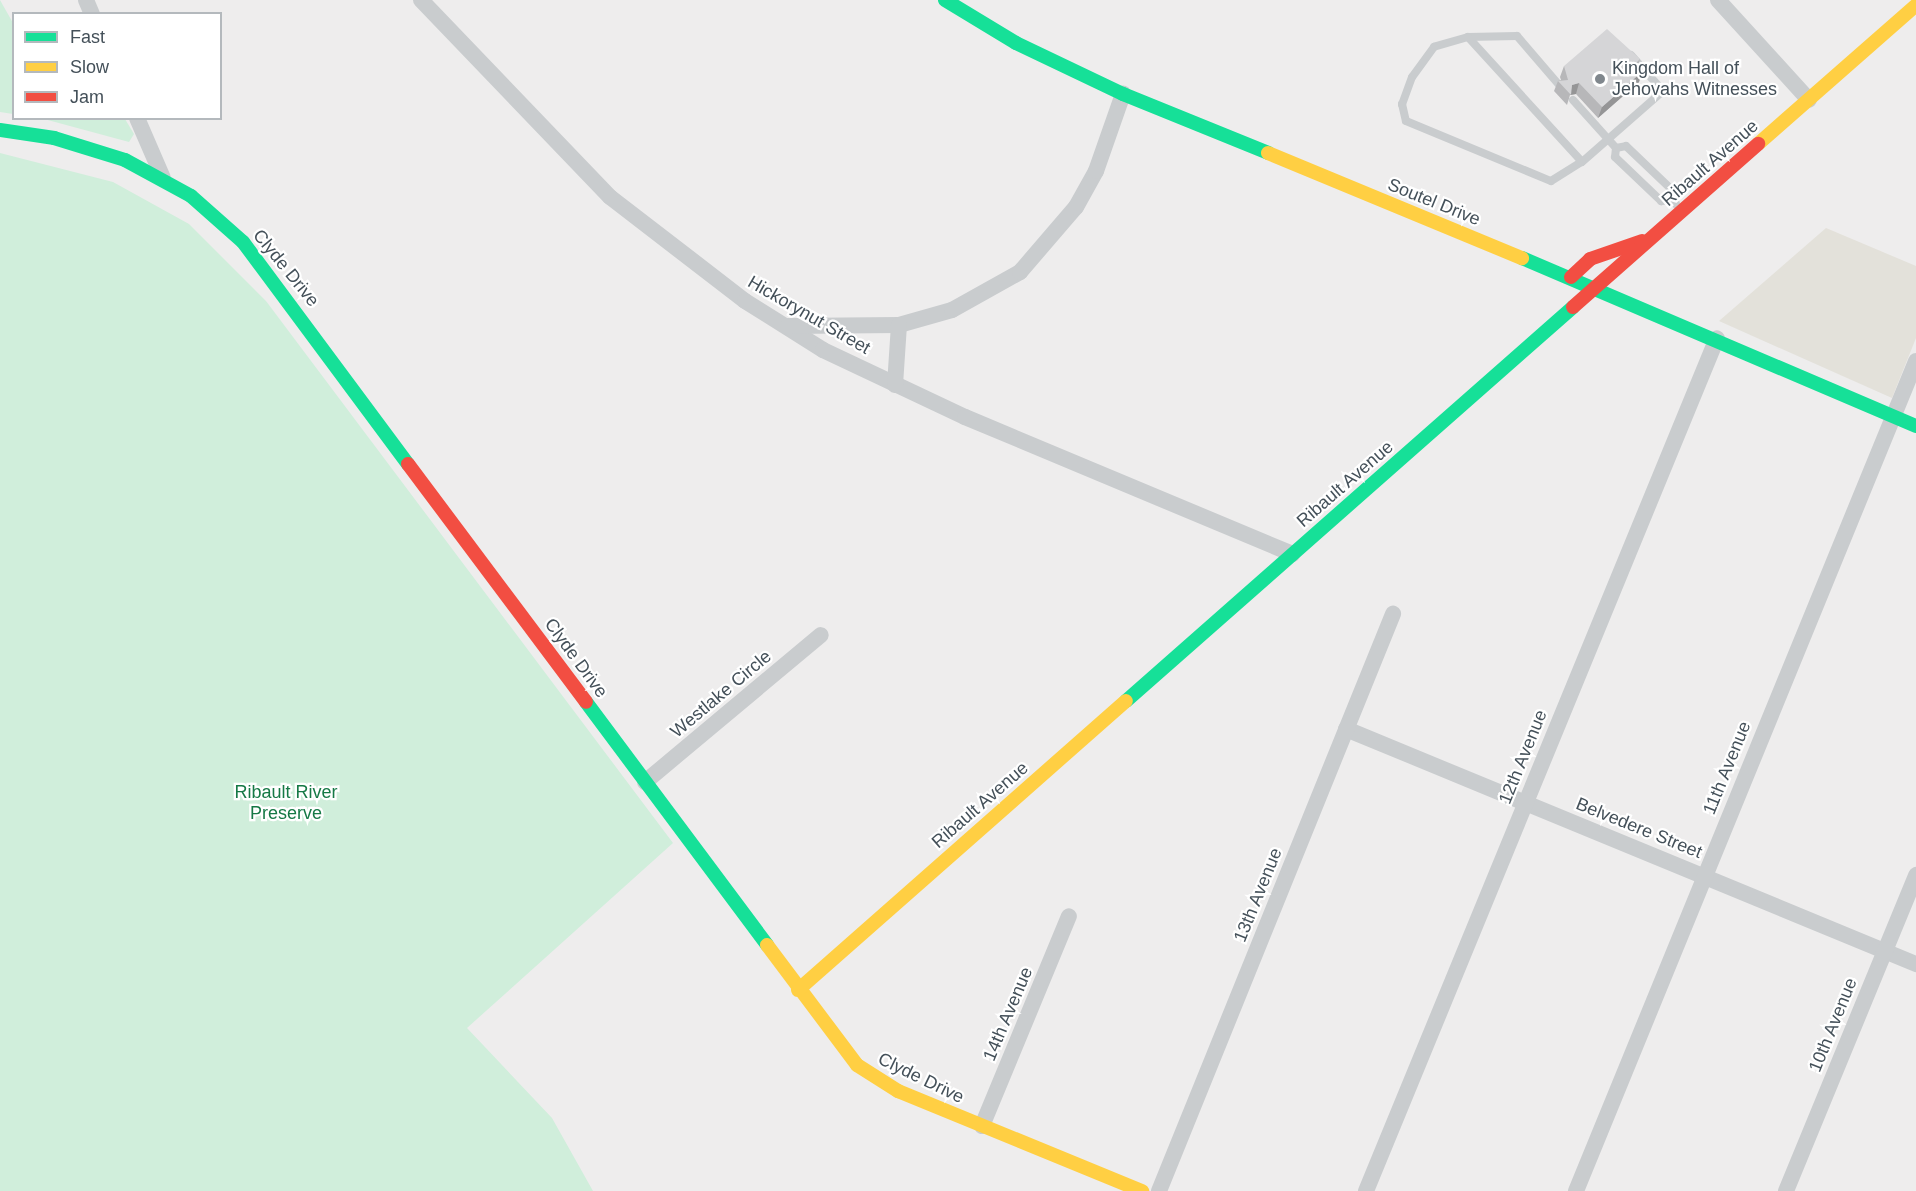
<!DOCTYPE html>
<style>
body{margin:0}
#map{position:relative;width:1916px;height:1191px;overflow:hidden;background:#eeeded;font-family:Arial,sans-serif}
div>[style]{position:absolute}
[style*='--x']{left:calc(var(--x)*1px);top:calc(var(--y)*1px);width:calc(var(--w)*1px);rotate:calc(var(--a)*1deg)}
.commercial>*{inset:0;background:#e3e1da}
.green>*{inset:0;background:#d0eedb}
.lane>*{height:8px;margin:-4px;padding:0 4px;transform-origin:4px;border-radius:4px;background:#c9ccce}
.street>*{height:16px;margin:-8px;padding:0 8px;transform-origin:8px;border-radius:8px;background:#c9ccce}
.fast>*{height:14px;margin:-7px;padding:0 7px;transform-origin:7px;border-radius:7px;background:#16e098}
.slow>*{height:14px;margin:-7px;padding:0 7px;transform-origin:7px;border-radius:7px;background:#ffcf43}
.jam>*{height:14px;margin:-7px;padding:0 7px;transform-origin:7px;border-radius:7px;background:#f24e42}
.wall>*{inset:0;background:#b7b7b9}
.shaded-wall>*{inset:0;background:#959596}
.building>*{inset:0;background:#d5d5d7}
.dots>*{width:16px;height:16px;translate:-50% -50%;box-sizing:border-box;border:3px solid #fff;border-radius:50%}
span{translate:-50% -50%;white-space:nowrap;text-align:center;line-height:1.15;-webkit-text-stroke:4.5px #fff;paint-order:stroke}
.poi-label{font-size:18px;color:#445059}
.left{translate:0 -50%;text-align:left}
.street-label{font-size:18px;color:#445059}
.park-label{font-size:18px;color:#167946}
.legend{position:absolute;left:12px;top:12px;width:210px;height:108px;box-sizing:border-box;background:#fff;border:2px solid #b4b9bd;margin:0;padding:8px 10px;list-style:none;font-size:18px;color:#445059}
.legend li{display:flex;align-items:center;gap:12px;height:30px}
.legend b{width:30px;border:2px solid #b4b9bd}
</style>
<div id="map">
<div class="commercial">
<div style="clip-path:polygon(1826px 228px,1916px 266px,1916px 338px,1892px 398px,1719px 321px)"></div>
</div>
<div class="green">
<div style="clip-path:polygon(0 0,13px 23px,13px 114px,0 112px)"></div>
<div style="clip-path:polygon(44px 119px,125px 119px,134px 134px,129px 142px)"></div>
<div style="clip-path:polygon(0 153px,113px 182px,189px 224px,266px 301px,673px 843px,467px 1028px,552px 1118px,593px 1191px,0 1191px)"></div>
</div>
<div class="lane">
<div style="--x:1468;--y:37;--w:169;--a:47.6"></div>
<div style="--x:1582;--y:162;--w:108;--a:-41.2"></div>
<div style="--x:1663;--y:91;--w:48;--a:-131.6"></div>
<div style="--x:1560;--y:86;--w:66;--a:-130.7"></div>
<div style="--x:1517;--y:36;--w:49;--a:178.8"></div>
<div style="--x:1468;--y:37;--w:35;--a:164"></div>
<div style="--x:1434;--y:47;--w:37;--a:126"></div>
<div style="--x:1412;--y:77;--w:29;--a:110"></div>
<div style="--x:1402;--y:104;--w:17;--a:77"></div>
<div style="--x:1406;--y:121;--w:157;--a:22.5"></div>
<div style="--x:1551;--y:181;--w:36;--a:-32"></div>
<div style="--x:1573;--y:100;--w:64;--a:48.1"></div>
<div style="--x:1616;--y:148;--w:9;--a:96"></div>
<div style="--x:1615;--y:157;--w:64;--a:43.7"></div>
<div style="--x:1661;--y:201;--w:11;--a:-5"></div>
<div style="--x:1616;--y:148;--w:10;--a:-11"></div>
<div style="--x:1626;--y:146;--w:64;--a:43.7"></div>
<div style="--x:1672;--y:190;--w:15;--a:74"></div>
</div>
<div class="street">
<div style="--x:86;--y:0;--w:15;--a:67"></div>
<div style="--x:421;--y:0;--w:273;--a:46.2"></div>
<div style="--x:610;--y:197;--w:170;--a:37.6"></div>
<div style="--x:745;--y:301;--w:92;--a:32.1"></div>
<div style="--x:823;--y:350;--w:157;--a:25.3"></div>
<div style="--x:965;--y:417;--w:355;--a:22.7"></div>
<div style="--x:1718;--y:0;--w:135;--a:47.7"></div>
<div style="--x:137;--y:118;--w:65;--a:66.6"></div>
<div style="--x:788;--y:326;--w:111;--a:-0.5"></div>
<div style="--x:899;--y:325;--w:55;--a:-15.8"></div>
<div style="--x:952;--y:310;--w:78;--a:-29.2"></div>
<div style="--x:1020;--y:272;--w:86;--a:-49.3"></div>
<div style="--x:1076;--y:207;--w:41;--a:-60.9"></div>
<div style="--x:1096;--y:171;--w:82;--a:-70.7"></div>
<div style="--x:895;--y:385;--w:60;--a:-86.2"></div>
<div style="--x:1346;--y:729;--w:617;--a:22.41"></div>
<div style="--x:645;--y:782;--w:229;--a:-39.9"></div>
<div style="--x:982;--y:1126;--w:227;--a:-67.5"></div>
<div style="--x:1159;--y:1191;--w:623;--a:-67.93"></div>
<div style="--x:1366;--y:1191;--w:922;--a:-67.63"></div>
<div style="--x:1576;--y:1191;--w:897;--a:-67.72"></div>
<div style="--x:1786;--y:1191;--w:342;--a:-67.6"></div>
</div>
<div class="fast">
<div style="--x:945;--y:0;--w:83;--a:31.2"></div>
<div style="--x:1016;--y:43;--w:119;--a:25.5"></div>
<div style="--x:1123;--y:94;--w:157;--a:22.1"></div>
<div style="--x:0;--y:130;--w:55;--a:8.4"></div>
<div style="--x:54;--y:138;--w:74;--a:17.2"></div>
<div style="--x:125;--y:160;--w:75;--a:28.6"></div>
<div style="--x:191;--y:196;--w:69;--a:41.5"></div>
<div style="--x:243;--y:242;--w:277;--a:53.4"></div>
<div style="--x:1522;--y:258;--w:428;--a:23.1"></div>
<div style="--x:1126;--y:701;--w:596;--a:-41.39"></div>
<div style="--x:586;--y:702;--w:303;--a:53.3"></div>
</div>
<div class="slow">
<div style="--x:1758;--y:144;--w:210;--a:-41.3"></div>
<div style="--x:1268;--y:153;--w:275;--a:22.5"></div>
<div style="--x:767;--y:945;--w:150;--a:53.1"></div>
<div style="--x:857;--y:1065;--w:49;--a:32.4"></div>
<div style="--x:898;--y:1091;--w:264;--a:22.3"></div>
<div style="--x:798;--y:990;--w:437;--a:-41.4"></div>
</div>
<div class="jam">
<div style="--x:1571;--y:277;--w:26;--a:-43"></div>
<div style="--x:1590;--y:259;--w:55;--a:-19.1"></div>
<div style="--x:1573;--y:307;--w:247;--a:-41.4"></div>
<div style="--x:408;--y:464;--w:297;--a:53.2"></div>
</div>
<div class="wall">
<div style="clip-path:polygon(1640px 59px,1638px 65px,1639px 82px,1598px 118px,1576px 94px,1570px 95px,1567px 105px,1554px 91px,1558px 81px,1561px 80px,1560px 77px,1564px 66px)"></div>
</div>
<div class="shaded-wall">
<div style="clip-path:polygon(1643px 71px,1639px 82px,1598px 118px,1602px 107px)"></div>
<div style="clip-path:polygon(1579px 83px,1576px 94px,1570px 95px,1572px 85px)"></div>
</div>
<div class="building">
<div style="clip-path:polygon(1607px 29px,1640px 59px,1636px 63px,1643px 71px,1602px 107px,1579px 83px,1572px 85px,1571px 95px,1558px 81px,1568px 80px,1564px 66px)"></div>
</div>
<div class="dots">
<div style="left:1600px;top:79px;background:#80878d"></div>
</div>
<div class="poi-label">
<span class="left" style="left:1612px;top:79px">Kingdom Hall of<br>Jehovahs Witnesses</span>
</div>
<div class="street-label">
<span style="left:1710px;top:163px;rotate:-41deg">Ribault Avenue</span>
<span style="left:1434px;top:202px;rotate:22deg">Soutel Drive</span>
<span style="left:286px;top:268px;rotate:51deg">Clyde Drive</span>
<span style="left:809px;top:315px;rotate:30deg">Hickorynut Street</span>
<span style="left:1345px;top:484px;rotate:-41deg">Ribault Avenue</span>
<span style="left:576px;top:658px;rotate:54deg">Clyde Drive</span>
<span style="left:721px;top:694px;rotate:-40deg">Westlake Circle</span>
<span style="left:1523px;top:757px;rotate:-68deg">12th Avenue</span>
<span style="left:1727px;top:768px;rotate:-68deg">11th Avenue</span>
<span style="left:980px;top:805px;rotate:-41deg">Ribault Avenue</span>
<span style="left:1639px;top:828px;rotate:22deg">Belvedere Street</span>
<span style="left:1258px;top:895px;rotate:-68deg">13th Avenue</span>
<span style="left:1008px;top:1014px;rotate:-67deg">14th Avenue</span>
<span style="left:1833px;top:1025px;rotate:-68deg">10th Avenue</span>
<span style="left:921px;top:1078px;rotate:26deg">Clyde Drive</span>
</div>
<div class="park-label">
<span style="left:286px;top:803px">Ribault River<br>Preserve</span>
</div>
<ul class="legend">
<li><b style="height:8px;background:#16e098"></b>Fast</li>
<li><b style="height:8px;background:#ffcf43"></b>Slow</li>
<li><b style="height:8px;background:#f24e42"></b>Jam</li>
</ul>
</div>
